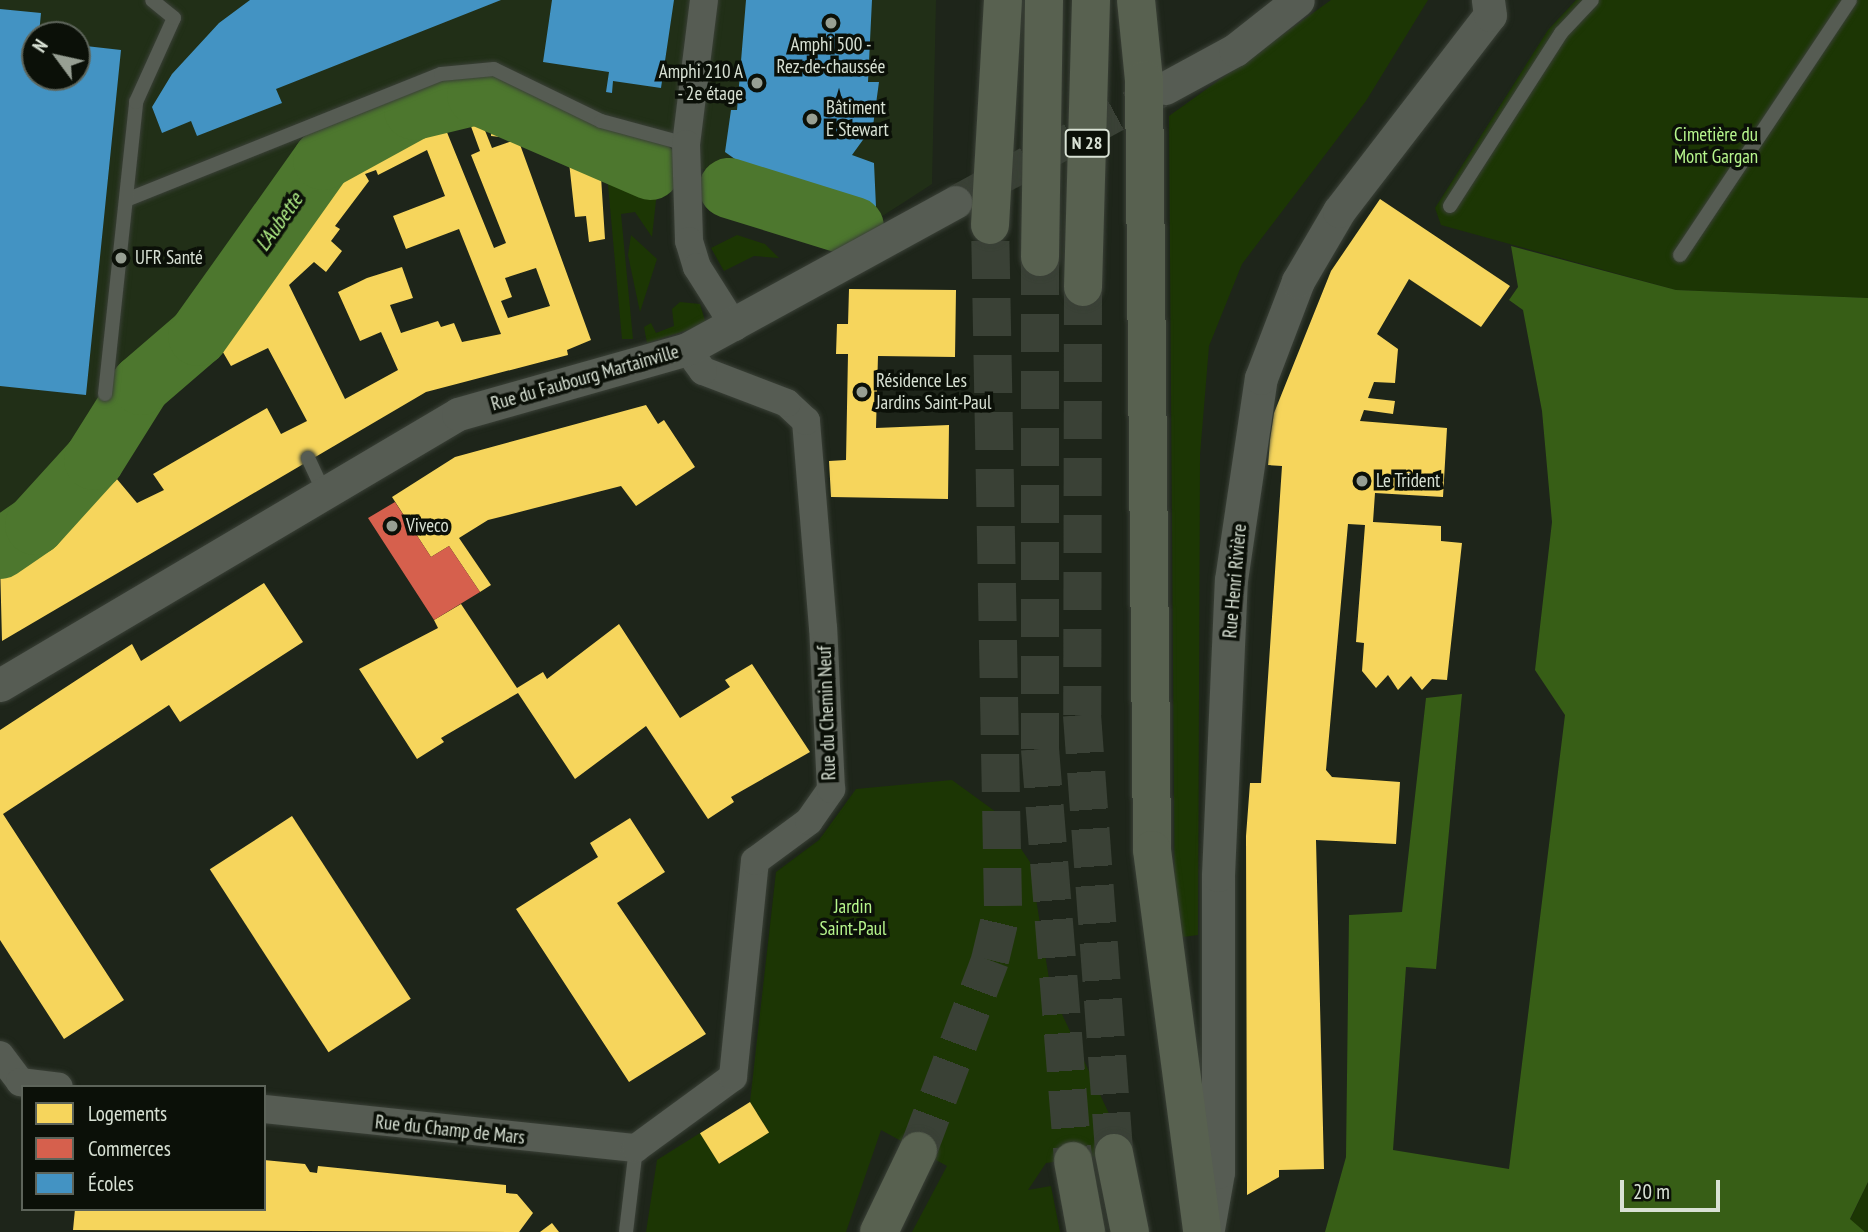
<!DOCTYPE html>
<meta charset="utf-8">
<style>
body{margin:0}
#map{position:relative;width:1868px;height:1232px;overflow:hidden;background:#1e251a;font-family:"PT Sans Narrow",sans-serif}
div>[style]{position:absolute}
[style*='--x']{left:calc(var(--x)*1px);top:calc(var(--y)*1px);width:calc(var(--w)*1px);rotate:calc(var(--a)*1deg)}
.built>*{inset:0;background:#212f17}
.green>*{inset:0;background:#1c3604}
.forest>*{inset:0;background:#375e16}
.homes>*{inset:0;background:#f6d55c;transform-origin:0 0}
.shops>*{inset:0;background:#d6604d}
.schools>*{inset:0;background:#4393c3}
.river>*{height:60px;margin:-30px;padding:0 30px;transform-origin:30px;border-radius:30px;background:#4d772e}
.tertiary-tunnel>*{height:33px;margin-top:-16.5px;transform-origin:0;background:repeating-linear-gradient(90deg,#3a4136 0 33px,transparent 0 50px)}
.trunk-tunnel>*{height:38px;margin-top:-19px;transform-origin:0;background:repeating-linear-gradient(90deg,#3a4136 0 38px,transparent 0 57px)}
.roads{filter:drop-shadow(0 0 2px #3a4037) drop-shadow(0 0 2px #3a4037)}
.service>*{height:14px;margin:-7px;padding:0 7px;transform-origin:7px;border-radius:7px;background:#565c53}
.minor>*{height:28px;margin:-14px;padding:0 14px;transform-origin:14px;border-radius:14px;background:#565c53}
.tertiary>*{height:33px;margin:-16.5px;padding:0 16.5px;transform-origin:16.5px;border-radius:16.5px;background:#565c53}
.trunk>*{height:38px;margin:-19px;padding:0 19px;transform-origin:19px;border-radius:19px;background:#586150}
.dots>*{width:19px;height:19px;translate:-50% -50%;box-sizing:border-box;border:4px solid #0b1008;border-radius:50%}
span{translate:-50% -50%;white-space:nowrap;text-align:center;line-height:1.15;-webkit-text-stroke:7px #0b1008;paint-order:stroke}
.shield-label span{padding:2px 5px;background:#0b1008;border:2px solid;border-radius:5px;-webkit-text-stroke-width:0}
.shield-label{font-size:18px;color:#d8e1d4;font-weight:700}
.poi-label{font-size:19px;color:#d8e1d4}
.right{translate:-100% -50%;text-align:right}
.left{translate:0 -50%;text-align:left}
.park-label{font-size:19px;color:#b7f68d}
.street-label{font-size:19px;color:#d8e1d4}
.water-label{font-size:21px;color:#b1f087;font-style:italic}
.legend{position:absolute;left:21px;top:1085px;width:245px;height:126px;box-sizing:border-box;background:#0b1008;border:2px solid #5d645a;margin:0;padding:9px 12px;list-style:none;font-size:21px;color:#d8e1d4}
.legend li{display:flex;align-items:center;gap:14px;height:35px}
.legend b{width:35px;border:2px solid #5d645a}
.north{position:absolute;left:21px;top:21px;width:70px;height:70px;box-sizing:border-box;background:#0b1008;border:2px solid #5d645a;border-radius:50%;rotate:303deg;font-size:19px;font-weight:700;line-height:28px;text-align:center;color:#d8e1d4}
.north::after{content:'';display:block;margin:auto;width:24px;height:32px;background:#979f93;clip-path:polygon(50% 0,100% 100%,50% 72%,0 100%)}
.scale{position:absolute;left:1620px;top:1180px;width:100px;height:32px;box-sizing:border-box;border:4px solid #d8e1d4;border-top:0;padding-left:9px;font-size:21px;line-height:24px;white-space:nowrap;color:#d8e1d4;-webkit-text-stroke:5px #0b1008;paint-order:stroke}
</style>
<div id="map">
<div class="built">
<div style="clip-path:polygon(evenodd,0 0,936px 0,932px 184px,878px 219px,619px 145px,524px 99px,485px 87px,421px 95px,319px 149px,251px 240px,234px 276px,187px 331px,125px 385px,52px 487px,0 531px,0 0,35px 35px,77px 35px,77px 77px,35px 77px,35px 35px)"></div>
</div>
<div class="green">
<div style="clip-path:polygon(1331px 0,1428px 0,1366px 101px,1242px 264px,1209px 346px,1200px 455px,1198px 935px,1175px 938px,1169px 116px)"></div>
<div style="clip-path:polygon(1576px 0,1868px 0,1868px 298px,1676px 290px,1441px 225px,1435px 208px,1548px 30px)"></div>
<div style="clip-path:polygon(606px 163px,658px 182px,652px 237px,635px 212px,621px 214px,633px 339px,622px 339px)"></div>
<div style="clip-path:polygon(631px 235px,657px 259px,640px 312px,628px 255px)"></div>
<div style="clip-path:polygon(737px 235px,765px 244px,779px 258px,754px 256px,724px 271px,711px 248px)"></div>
<div style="clip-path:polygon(680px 302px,700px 304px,706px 324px,647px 343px,644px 327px,651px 323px,656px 333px,674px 326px,672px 309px)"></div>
<div style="clip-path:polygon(952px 780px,996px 812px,1030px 862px,1051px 991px,1122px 1141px,1105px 1144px,1095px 1156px,1046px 1163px,1028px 1190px,1051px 1186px,1060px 1232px,912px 1232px,947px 1166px,881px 1130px,846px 1232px,646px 1232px,657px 1160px,700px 1133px,720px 1164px,769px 1132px,750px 1102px,776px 872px,819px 840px,856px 789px)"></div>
<div style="clip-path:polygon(1868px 1182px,1868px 1232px,1865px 1232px,1850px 1220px)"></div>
</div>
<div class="forest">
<div style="clip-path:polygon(1511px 246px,1676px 290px,1868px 298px,1868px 1182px,1850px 1219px,1865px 1232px,1325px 1232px,1346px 1157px,1349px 915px,1402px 912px,1426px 698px,1462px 694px,1436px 969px,1406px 967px,1393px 1150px,1509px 1169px,1565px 715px,1535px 670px,1552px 522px,1542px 411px,1523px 310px,1509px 300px,1518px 287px)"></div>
</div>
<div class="homes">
<div style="clip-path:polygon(evenodd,459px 107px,476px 108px,492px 148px,518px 139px,491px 136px,492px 120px,519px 123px,518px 139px,591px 340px,567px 350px,568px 355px,426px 392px,2px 641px,0 562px,77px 500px,85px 476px,101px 460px,137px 503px,164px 490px,153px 474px,267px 408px,281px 434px,307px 421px,268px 348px,231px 366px,213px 335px,257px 272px,279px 262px,272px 252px,339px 162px,415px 121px,459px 107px,469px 121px,480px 151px,471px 155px,506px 243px,494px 248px,444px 125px,469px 121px,459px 107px,427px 150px,445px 196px,393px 216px,406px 249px,459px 229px,501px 334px,462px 342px,454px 323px,441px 327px,438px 321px,401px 333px,390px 305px,413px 298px,402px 267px,367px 278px,338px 292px,360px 341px,381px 332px,398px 370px,345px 399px,289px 285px,314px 262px,326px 272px,342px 251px,331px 241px,340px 229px,335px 226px,369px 181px,365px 174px,376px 170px,378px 175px,427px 150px,459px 107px,536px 268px,550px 306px,508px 318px,501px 301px,512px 297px,505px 278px,536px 268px)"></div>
<div style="clip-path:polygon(567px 144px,600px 161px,605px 239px,589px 242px,586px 216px,575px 217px)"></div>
<div style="clip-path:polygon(1380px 199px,1510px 286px,1481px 327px,1409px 279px,1377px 334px,1398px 349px,1395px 383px,1374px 382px,1368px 398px,1395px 401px,1393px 414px,1364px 410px,1360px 421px,1447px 428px,1443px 497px,1375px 493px,1373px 522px,1441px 526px,1441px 541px,1462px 543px,1447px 680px,1432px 679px,1422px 690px,1411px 676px,1398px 690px,1388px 675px,1376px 688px,1362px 671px,1364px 643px,1356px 642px,1365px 525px,1348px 524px,1326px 770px,1332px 777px,1400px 782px,1396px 844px,1316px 840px,1324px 1169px,1279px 1170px,1279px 1177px,1247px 1195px,1246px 836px,1250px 783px,1261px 783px,1282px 466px,1268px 465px,1270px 440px,1274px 413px,1331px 271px)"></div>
<div style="clip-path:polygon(849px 289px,956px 290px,955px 357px,878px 356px,876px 428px,949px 425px,948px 499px,831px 497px,829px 461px,846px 460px,848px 354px,836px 354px,837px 324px,848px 324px)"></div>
<div style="clip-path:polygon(646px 405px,658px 424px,664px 420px,695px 467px,636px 506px,621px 486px,488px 520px,459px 538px,491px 585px,480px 592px,449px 546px,431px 557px,392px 497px,455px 457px)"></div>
<div style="clip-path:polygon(264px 583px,303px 642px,180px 722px,169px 705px,3px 814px,124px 1000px,64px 1039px,0 940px,0 730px,132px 644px,141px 661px)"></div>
<div style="clip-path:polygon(461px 604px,517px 688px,543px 672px,547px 679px,619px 624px,680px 718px,730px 687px,725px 680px,752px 664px,810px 752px,731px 797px,734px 802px,708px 819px,646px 726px,575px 779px,518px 693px,441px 738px,444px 742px,417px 759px,359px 669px,438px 628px,434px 620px)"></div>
<div style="left:292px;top:816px;width:218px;height:98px;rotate:57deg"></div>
<div style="clip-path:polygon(630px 818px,665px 872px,617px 903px,706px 1034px,629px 1082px,516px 909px,598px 857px,590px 843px)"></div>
<div style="left:750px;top:1102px;width:36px;height:59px;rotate:58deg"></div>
<div style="clip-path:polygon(264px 1160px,305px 1164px,310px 1172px,317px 1173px,318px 1166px,506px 1185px,506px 1193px,517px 1194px,533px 1213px,519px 1232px,73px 1230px,75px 1209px,264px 1209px)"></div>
<div style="clip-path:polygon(552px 1223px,559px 1232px,540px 1232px)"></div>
</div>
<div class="shops">
<div style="clip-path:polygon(395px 502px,431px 557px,449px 546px,480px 592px,434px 620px,368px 518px)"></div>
</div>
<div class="schools">
<div style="clip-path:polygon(250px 0,501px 0,276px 89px,282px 103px,197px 136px,191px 121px,162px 133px,152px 107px,172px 74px,219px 23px)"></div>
<div style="clip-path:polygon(552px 0,674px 0,661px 88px,613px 81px,612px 93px,606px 92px,609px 72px,543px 62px)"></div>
<div style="clip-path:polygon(746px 0,872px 0,868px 82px,879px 82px,873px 126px,852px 155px,874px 163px,876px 207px,759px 176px,725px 152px,731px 110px,737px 110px)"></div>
<div style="clip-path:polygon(0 9px,41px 13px,35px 77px,77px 77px,77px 45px,121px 50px,86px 395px,0 386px)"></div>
</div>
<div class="river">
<div style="--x:729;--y:188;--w:131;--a:17.3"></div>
<div style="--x:0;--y:549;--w:42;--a:-34.4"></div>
<div style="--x:35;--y:525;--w:88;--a:-47.8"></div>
<div style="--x:94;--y:460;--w:89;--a:-57.9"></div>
<div style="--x:141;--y:385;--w:75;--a:-40.7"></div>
<div style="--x:198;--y:336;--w:216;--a:-54.6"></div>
<div style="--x:323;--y:160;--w:104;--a:-28.8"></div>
<div style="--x:414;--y:110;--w:65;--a:-13.4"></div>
<div style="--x:477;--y:95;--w:189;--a:23.4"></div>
</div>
<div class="tertiary-tunnel">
<div style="--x:955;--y:202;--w:239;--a:-28.5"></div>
</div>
<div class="trunk-tunnel">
<div style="--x:1040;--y:257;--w:492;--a:90"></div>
<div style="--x:1040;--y:749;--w:413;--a:85.4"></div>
<div style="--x:1083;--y:287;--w:428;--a:90.1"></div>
<div style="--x:1082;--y:715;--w:439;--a:85.8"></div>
<div style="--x:918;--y:1151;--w:204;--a:-69.3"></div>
<div style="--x:990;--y:960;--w:56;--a:-76.5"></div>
<div style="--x:1003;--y:906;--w:681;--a:-91.09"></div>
</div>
<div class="roads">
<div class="service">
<div style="--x:126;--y:200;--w:339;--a:-21.8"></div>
<div style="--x:441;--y:74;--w:53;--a:-5.4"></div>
<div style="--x:494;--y:69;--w:119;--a:25.9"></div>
<div style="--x:601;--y:121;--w:88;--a:15.1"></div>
<div style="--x:1450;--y:206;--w:206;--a:-57.3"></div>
<div style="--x:1561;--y:33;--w:45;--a:-46.8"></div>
<div style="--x:1680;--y:255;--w:306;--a:-56.3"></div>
<div style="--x:105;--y:394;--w:294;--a:-83.9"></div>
<div style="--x:136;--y:102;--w:92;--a:-65.7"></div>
<div style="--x:174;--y:18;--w:28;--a:-141"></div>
<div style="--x:308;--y:458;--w:38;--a:65"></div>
<div style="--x:626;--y:1232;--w:85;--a:-83.2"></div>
</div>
<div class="minor">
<div style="--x:704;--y:0;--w:145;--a:97.1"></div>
<div style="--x:686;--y:144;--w:97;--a:88.2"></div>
<div style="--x:689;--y:241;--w:27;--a:73"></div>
<div style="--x:697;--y:267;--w:71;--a:57.7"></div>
<div style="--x:0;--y:1055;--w:34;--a:53"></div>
<div style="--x:20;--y:1082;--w:39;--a:7"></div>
<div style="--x:264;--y:1109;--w:374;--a:6"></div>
<div style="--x:636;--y:1148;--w:120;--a:-36.2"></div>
<div style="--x:733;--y:1077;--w:217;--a:-84.2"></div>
<div style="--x:755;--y:861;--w:67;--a:-36.5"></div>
<div style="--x:809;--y:821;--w:39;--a:-55"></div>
<div style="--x:831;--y:789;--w:161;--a:-92.8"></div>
<div style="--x:823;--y:628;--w:208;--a:-94.7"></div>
<div style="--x:806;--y:421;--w:26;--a:-137"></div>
<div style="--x:787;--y:403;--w:90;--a:-159.1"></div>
<div style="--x:703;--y:371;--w:27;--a:-126"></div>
</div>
<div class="tertiary">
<div style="--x:1165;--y:88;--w:80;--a:-28.5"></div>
<div style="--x:1235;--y:50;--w:80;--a:-38.4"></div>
<div style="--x:0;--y:685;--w:532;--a:-30.61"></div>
<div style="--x:458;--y:414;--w:238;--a:-15.8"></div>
<div style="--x:687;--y:349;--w:306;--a:-28.7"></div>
<div style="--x:1208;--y:1229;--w:58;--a:-80"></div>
<div style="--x:1218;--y:1172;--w:297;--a:-90"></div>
<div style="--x:1218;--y:875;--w:295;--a:-87.5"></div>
<div style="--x:1231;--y:580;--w:204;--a:-81.6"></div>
<div style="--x:1261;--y:378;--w:104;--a:-69.1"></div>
<div style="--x:1298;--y:281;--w:81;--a:-59.6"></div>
<div style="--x:1339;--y:211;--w:247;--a:-52.4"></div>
<div style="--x:1490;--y:15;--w:15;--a:-98"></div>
</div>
<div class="trunk">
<div style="--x:1136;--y:0;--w:80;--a:84.3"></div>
<div style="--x:1144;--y:80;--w:770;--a:89.4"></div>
<div style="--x:1152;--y:850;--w:385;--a:82.5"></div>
<div style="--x:990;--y:225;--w:225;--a:-86.7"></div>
<div style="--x:1040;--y:257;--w:257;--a:-89.1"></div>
<div style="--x:1083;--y:287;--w:287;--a:-88.4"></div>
<div style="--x:1114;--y:1153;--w:81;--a:78.6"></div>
<div style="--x:1073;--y:1161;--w:72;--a:79.6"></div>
<div style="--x:879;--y:1232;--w:90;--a:-64.3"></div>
</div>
</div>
<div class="dots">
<div style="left:831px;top:23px;background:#979f93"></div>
<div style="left:757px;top:83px;background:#979f93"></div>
<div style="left:812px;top:119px;background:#979f93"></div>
<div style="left:121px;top:258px;background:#979f93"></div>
<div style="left:862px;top:392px;background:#979f93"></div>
<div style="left:1362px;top:481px;background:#979f93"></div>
<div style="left:392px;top:526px;background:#979f93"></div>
</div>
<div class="shield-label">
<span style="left:1087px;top:143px">N 28</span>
</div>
<div class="poi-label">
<span style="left:831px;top:56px">Amphi 500 -<br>Rez-de-chaussée</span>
<span class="right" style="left:743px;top:83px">Amphi 210 A<br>- 2e étage</span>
<span class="left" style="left:826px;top:119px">Bâtiment<br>E Stewart</span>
<span class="left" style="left:135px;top:258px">UFR Santé</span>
<span class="left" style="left:876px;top:392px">Résidence Les<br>Jardins Saint-Paul</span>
<span class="left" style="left:1376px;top:481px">Le Trident</span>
<span class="left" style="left:406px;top:526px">Viveco</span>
</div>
<div class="park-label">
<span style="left:1716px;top:146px">Cimetière du<br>Mont Gargan</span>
<span style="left:853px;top:918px">Jardin<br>Saint-Paul</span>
</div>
<div class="street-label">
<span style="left:585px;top:378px;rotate:-16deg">Rue du Faubourg Martainville</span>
<span style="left:1235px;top:581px;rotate:-85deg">Rue Henri Rivière</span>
<span style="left:827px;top:713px;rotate:-92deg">Rue du Chemin Neuf</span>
<span style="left:450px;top:1130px;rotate:6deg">Rue du Champ de Mars</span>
</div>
<div class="water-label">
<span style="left:279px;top:222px;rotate:-55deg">L'Aubette</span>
</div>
<ul class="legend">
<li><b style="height:19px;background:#f6d55c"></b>Logements</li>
<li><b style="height:19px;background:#d6604d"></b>Commerces</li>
<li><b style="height:19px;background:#4393c3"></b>Écoles</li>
</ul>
<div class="north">N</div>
<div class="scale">20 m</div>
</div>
